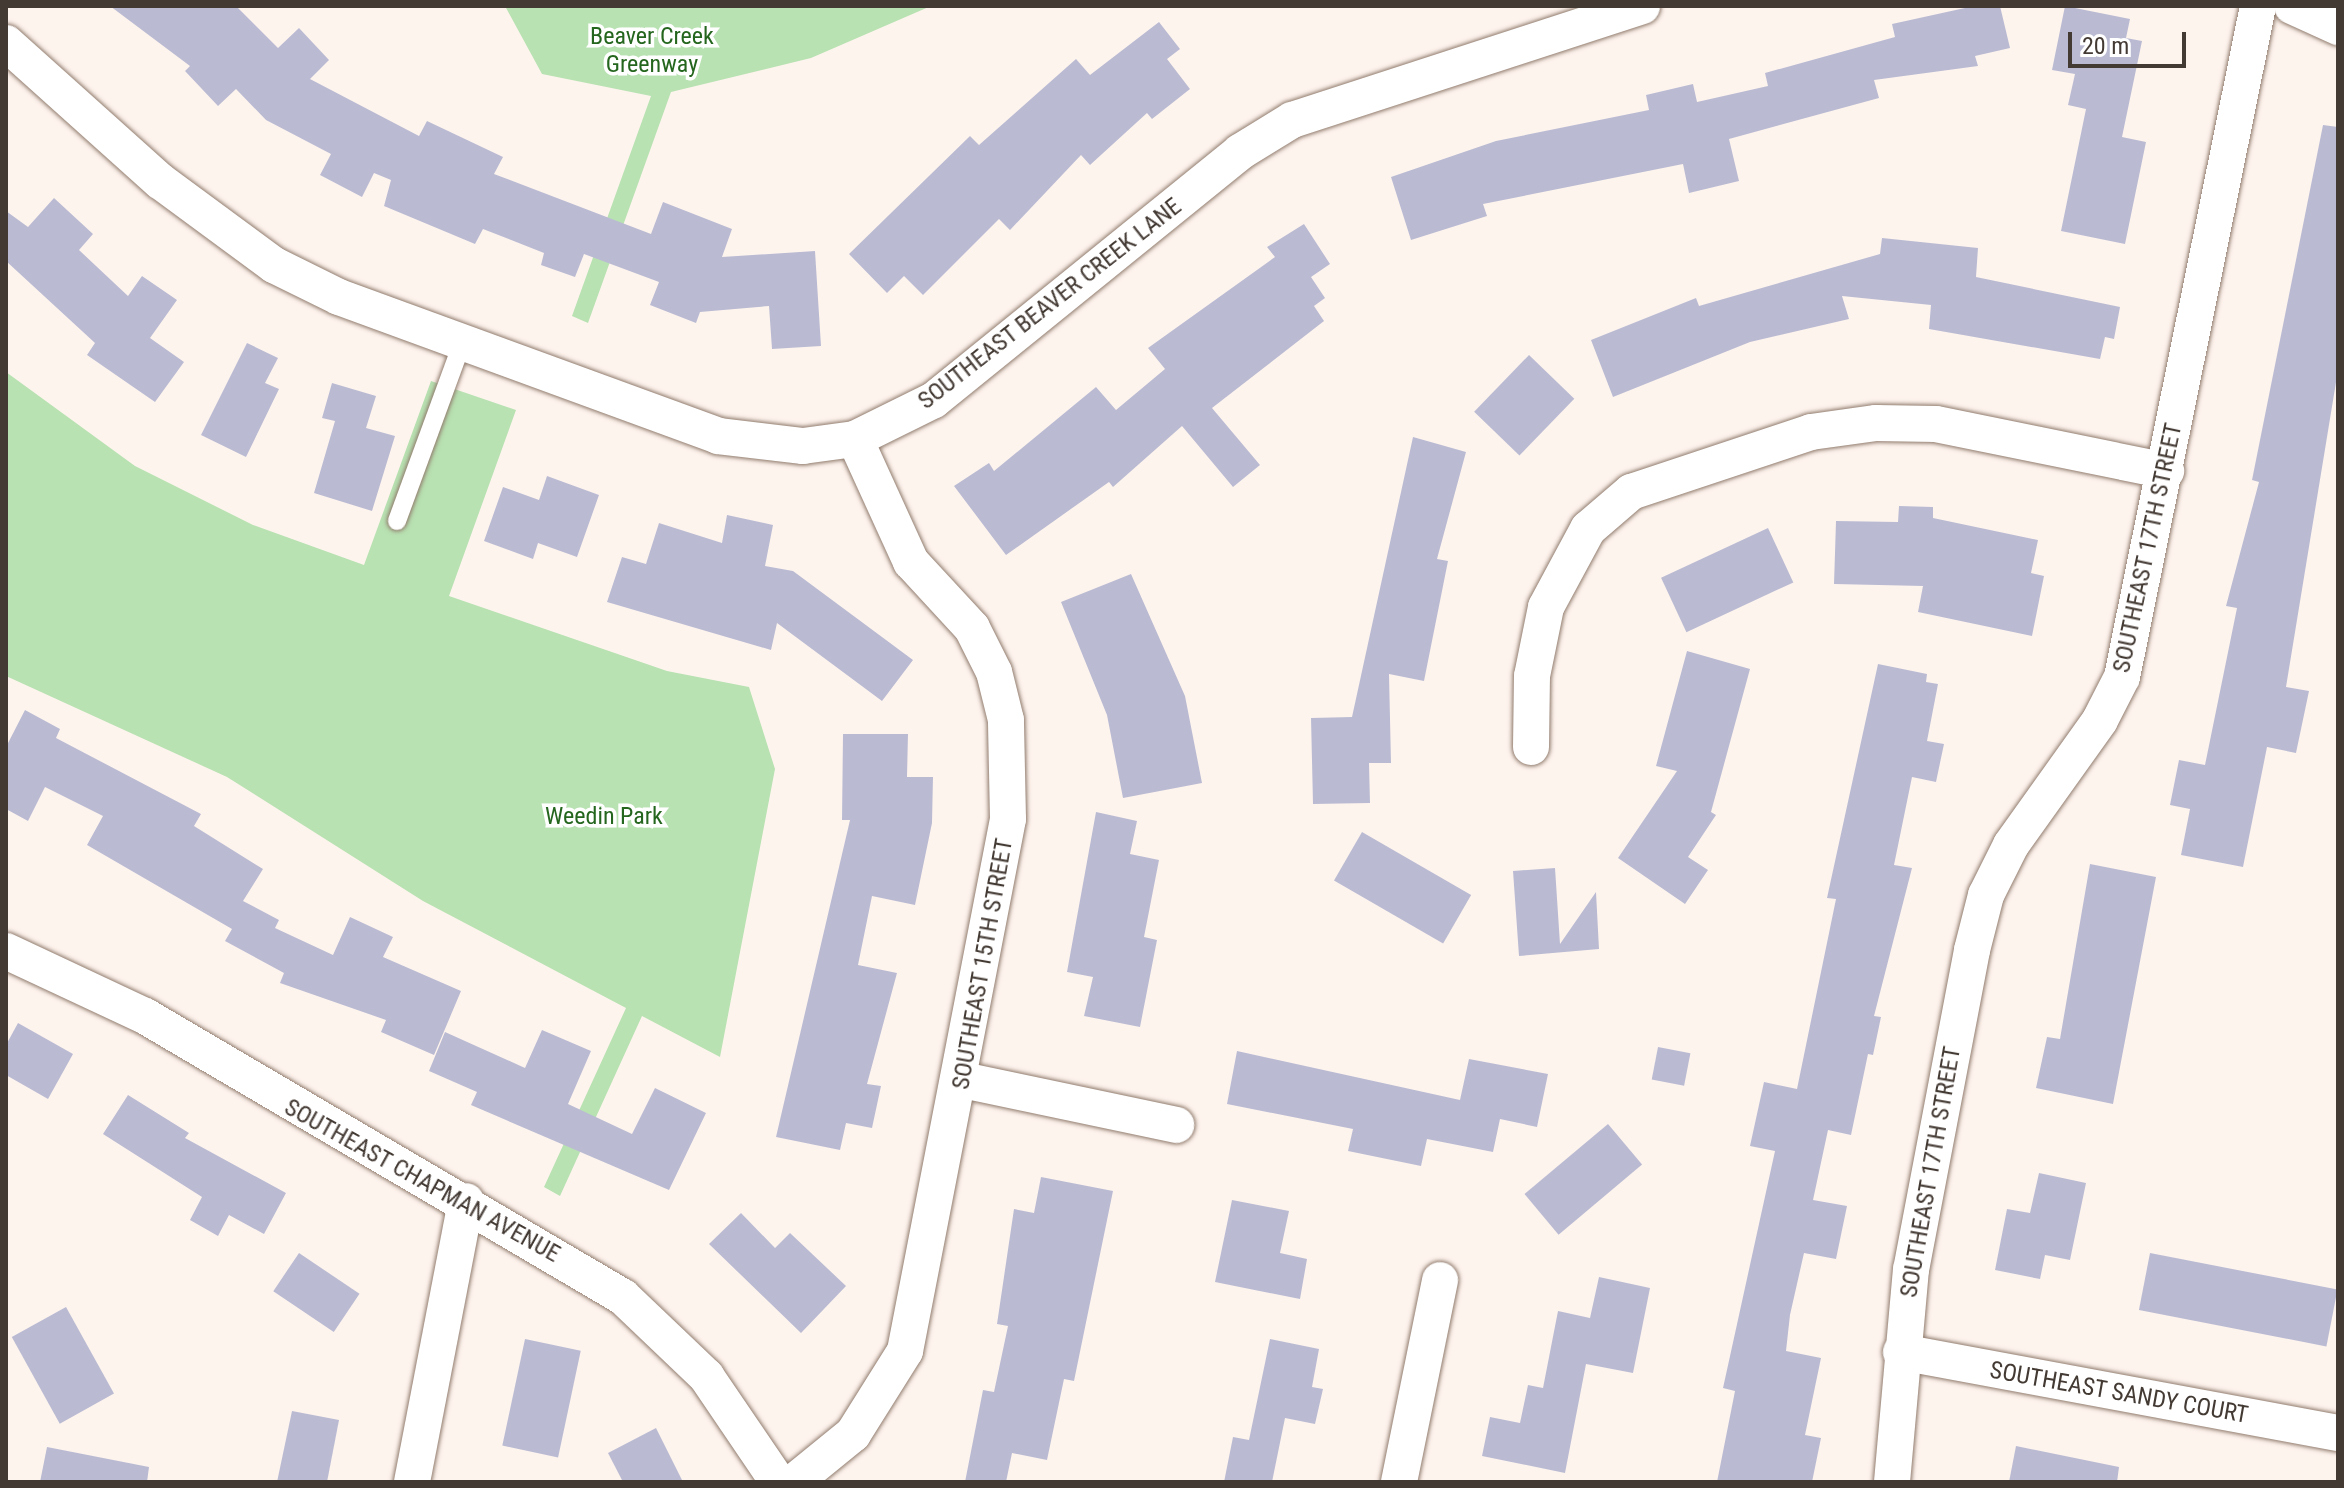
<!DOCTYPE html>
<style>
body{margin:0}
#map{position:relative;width:2344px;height:1488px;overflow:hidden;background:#fef4ee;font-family:"Roboto Condensed",sans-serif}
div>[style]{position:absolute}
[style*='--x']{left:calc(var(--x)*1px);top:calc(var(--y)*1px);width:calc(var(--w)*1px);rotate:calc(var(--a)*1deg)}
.green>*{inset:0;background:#b8e2b2}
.building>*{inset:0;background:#babbd3;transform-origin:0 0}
.roads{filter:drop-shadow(0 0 2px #917c6e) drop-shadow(0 0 2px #917c6e)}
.lane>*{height:18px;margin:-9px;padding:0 9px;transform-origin:9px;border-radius:9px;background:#fff}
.street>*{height:36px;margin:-18px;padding:0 18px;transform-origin:18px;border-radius:18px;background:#fff}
span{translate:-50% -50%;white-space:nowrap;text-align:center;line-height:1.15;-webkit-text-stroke:7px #fff;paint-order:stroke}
.park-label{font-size:24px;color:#25661e}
.street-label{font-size:24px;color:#443a34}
.frame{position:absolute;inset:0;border:8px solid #443a34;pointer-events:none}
.scale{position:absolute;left:2068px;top:32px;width:118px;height:36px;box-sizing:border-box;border:4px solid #443a34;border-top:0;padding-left:10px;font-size:24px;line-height:28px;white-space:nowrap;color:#443a34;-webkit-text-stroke:6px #fff;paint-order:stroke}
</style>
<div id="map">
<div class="green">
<div style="clip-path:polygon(505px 6px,931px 6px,811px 58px,671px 92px,588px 323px,572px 316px,651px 96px,542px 74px)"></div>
<div style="clip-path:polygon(6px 372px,135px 466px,253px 525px,364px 565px,431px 381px,516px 410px,449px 596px,667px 671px,749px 687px,775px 769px,720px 1057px,642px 1016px,560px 1196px,544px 1187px,626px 1008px,423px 901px,227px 777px,6px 676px)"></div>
</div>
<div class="building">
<div style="clip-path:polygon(110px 6px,236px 6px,278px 48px,299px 28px,329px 60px,310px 79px,419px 136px,427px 121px,503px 157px,494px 174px,651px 234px,663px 202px,732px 229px,722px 257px,815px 251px,821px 346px,772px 349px,769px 306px,700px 312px,696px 323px,650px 305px,659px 282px,584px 254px,575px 277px,541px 265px,544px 253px,483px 229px,475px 244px,384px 206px,391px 180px,374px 173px,362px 197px,320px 175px,331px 154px,266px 120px,236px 89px,218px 106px,185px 71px,190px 66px)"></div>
<div style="clip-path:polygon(1974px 6px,2000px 6px,2010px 48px,1975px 56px,1978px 66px,1874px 80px,1879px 98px,1729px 139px,1739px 181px,1689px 193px,1683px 164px,1483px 204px,1487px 216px,1411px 240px,1391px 177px,1496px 141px,1649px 110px,1646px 95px,1693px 84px,1697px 102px,1768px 86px,1765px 73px,1895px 37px,1892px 24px)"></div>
<div style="clip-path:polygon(2065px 6px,2130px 19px,2126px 38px,2142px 41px,2122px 137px,2146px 142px,2125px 244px,2061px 231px,2086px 109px,2068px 105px,2075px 74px,2052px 70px)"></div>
<div style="clip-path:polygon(1159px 22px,1180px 49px,1167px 59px,1190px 89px,1152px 119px,1147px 113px,1090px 165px,1081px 155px,1010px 230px,999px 219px,923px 295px,904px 276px,887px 293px,849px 254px,970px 136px,979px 145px,1076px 59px,1090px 75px)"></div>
<div style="clip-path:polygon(2323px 125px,2338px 127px,2338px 370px,2286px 687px,2309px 691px,2296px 753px,2267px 747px,2243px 867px,2181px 855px,2190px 809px,2170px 805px,2179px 760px,2205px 765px,2237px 608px,2226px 606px,2259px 482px,2252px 480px)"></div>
<div style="clip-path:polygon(54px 198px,93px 234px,79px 250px,128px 296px,142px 276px,177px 300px,150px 338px,184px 362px,155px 402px,87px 355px,95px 343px,6px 261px,6px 211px,28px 227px)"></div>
<div style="clip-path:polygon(1304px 224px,1330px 264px,1311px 277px,1325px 298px,1314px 306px,1324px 321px,1212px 408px,1260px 465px,1233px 487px,1182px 426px,1113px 487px,1109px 482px,1006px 555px,954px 486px,989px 463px,994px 471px,1096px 387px,1116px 410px,1165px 369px,1148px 348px,1275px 257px,1267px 247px)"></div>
<div style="clip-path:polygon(1882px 238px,1978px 248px,1976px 277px,2120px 307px,2114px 339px,2105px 337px,2100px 359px,1929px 329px,1931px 305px,1842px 296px,1849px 319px,1750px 342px,1613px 397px,1591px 340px,1696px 298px,1699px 306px,1880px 254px)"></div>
<div style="clip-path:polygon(247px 343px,278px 358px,265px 383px,279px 389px,246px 457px,201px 435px)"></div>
<div style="left:1529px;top:355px;width:63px;height:79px;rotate:44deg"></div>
<div style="clip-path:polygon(332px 383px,376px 396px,366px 428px,395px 436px,372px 511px,314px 493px,335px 421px,322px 418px)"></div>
<div style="clip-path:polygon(1413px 437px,1466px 452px,1437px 559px,1448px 561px,1424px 681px,1389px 674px,1391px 763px,1369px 763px,1370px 803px,1313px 804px,1311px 718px,1352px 717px)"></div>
<div style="clip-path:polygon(547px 476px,599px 495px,577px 557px,538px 543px,533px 559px,484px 541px,503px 487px,539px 500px)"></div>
<div style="clip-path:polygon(1899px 506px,1933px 507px,1933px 518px,2038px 540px,2031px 573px,2044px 576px,2032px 636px,1918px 612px,1923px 586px,1834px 584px,1836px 521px,1898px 522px)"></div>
<div style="clip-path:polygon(727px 515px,773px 525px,765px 566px,793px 571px,913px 660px,882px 701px,777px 623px,771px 650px,607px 602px,622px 557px,646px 564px,659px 523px,722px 543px)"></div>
<div style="left:1768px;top:528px;width:60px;height:118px;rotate:65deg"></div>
<div style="clip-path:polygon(1131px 574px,1185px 696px,1202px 783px,1123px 798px,1107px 715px,1061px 602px)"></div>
<div style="clip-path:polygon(1687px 651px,1750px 669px,1711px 812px,1716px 815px,1688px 857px,1708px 870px,1685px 904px,1618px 858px,1677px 771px,1656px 766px)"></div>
<div style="clip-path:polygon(1878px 664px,1927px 674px,1926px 682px,1938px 684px,1927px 741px,1944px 744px,1936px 782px,1912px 777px,1894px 865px,1912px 868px,1874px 1016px,1881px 1017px,1873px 1055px,1868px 1054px,1851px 1135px,1828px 1130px,1813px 1200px,1847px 1206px,1836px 1259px,1804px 1253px,1790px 1315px,1786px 1351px,1821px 1358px,1805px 1435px,1821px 1438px,1812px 1482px,1717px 1482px,1735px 1391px,1723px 1388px,1775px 1151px,1750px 1146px,1764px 1082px,1797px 1089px,1836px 899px,1827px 898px)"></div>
<div style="clip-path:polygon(25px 710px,60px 729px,56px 738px,201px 814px,194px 826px,263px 869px,243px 901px,279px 920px,275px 928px,333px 955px,350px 917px,393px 937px,383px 957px,461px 991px,434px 1055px,381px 1032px,386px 1020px,280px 983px,284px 973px,225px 941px,232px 929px,87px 845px,103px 816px,45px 787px,28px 821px,6px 809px,6px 747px)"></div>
<div style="clip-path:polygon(843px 734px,908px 734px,907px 777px,933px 777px,932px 823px,915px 905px,872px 896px,858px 965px,897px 973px,867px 1084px,881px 1086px,872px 1128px,846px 1123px,840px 1150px,776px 1137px,850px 820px,842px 820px)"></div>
<div style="clip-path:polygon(1096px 812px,1137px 821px,1130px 854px,1159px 860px,1144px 937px,1157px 940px,1140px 1027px,1084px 1016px,1093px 977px,1067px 972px)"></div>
<div style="left:1362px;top:832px;width:126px;height:56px;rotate:30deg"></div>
<div style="clip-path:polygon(2090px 864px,2156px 877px,2113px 1104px,2036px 1088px,2047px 1037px,2060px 1039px)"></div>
<div style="clip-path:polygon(1555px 868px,1560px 944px,1596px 892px,1599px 949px,1519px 956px,1513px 871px)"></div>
<div style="clip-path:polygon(18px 1023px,73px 1054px,48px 1099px,6px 1075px,6px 1045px)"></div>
<div style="clip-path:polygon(542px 1030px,591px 1051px,568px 1104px,632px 1134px,655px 1088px,706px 1113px,669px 1190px,471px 1105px,477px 1092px,429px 1071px,445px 1032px,525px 1068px)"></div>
<div style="left:1658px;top:1047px;width:33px;height:33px;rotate:11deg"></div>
<div style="clip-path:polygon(1237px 1051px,1460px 1100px,1469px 1059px,1548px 1074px,1537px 1127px,1500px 1119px,1493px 1152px,1427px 1139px,1421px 1166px,1348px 1151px,1353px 1129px,1227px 1104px)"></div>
<div style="clip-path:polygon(128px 1095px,189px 1133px,185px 1138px,286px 1193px,264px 1234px,229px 1215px,218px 1236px,190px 1220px,202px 1197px,103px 1134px)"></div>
<div style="left:1608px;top:1124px;width:53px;height:109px;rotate:50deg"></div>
<div style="clip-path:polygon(2039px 1173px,2086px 1183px,2070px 1260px,2045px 1255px,2040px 1279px,1995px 1270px,2007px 1209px,2030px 1213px)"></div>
<div style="clip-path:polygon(1041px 1177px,1113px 1191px,1074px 1381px,1064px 1379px,1047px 1460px,1012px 1453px,1006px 1482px,965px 1482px,983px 1390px,994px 1392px,1008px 1326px,997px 1324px,1014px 1209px,1034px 1213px)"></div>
<div style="clip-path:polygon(1232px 1200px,1289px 1211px,1280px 1253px,1307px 1259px,1300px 1299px,1215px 1282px)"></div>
<div style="clip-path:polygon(741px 1213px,775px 1248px,790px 1233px,846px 1286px,801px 1333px,709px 1244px)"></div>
<div style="left:299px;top:1253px;width:73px;height:46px;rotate:34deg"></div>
<div style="left:2150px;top:1253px;width:191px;height:58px;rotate:11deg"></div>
<div style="clip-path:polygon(1599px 1277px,1650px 1288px,1633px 1373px,1586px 1364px,1565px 1473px,1482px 1456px,1490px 1417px,1520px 1423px,1528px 1385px,1543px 1388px,1558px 1311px,1590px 1318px)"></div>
<div style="left:66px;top:1307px;width:99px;height:62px;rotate:61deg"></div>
<div style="left:525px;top:1339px;width:57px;height:109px;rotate:12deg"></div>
<div style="clip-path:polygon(1270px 1339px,1319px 1349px,1312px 1387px,1323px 1389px,1315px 1424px,1285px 1418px,1272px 1482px,1224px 1482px,1233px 1437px,1249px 1440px)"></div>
<div style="clip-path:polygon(292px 1411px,339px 1420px,327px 1482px,277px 1482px)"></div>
<div style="clip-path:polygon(656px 1428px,683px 1482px,623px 1482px,608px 1453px)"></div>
<div style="clip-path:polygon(2016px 1446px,2119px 1467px,2117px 1482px,2009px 1482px)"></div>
<div style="clip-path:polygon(47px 1447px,149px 1467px,147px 1482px,40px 1482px)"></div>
</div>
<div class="roads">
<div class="lane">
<div style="--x:397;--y:521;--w:192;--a:-69.9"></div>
</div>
<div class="street">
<div style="--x:2292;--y:6;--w:51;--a:24.5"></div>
<div style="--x:6;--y:43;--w:207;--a:41.9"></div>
<div style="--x:160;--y:181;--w:142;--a:36.4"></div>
<div style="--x:274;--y:265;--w:72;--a:26.2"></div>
<div style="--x:339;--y:297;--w:404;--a:20.1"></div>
<div style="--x:718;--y:436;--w:86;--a:6.7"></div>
<div style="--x:803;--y:446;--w:52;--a:-7.7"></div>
<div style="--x:855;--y:439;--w:88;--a:-26.3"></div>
<div style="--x:934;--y:400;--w:394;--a:-39"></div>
<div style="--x:1240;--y:152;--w:61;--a:-31.6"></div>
<div style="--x:1292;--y:120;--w:368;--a:-18"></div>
<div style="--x:1531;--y:747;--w:71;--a:-89.2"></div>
<div style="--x:1532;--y:676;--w:70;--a:-78.5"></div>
<div style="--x:1546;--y:607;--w:89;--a:-61.7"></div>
<div style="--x:1588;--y:529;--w:57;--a:-40.7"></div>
<div style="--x:1631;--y:492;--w:190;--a:-18.4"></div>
<div style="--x:1811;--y:432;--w:66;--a:-7.9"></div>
<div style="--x:1876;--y:423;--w:60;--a:1"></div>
<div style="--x:1936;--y:424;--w:235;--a:11.5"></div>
<div style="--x:6;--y:951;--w:153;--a:25.1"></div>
<div style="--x:145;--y:1016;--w:554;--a:30.45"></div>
<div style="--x:623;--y:1297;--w:115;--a:43.6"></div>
<div style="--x:706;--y:1376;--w:128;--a:55.8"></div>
<div style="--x:963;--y:1080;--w:218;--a:11.9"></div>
<div style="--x:1901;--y:1352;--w:444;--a:10.5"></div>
<div style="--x:412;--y:1482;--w:286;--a:-79.1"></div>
<div style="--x:794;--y:1482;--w:76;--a:-39.1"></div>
<div style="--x:853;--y:1434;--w:98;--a:-57.9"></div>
<div style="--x:905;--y:1351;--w:542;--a:-79.04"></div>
<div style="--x:1008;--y:819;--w:99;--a:-91.2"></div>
<div style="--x:1006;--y:720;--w:49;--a:-104"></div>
<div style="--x:994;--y:672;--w:49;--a:-116.6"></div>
<div style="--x:972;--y:628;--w:90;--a:-132.7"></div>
<div style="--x:911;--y:562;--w:135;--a:-114.5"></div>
<div style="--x:1399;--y:1482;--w:206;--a:-78.5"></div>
<div style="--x:1892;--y:1482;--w:213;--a:-84.9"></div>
<div style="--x:1911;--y:1270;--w:326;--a:-79.2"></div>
<div style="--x:1972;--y:950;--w:57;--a:-75.7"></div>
<div style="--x:1986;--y:895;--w:56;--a:-63.4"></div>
<div style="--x:2011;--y:845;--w:153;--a:-54.5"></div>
<div style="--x:2100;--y:720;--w:48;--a:-62.9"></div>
<div style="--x:2122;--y:677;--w:685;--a:-78.54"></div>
</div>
</div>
<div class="park-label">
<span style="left:652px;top:51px">Beaver Creek<br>Greenway</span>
<span style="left:604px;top:817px">Weedin Park</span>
</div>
<div class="street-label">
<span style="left:1050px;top:304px;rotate:-38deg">SOUTHEAST BEAVER CREEK LANE</span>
<span style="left:2148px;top:548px;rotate:-78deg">SOUTHEAST 17TH STREET</span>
<span style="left:983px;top:964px;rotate:-80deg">SOUTHEAST 15TH STREET</span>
<span style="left:1931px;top:1172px;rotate:-80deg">SOUTHEAST 17TH STREET</span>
<span style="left:422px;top:1181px;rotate:29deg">SOUTHEAST CHAPMAN AVENUE</span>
<span style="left:2119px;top:1393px;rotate:10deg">SOUTHEAST SANDY COURT</span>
</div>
<div class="frame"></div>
<div class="scale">20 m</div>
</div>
